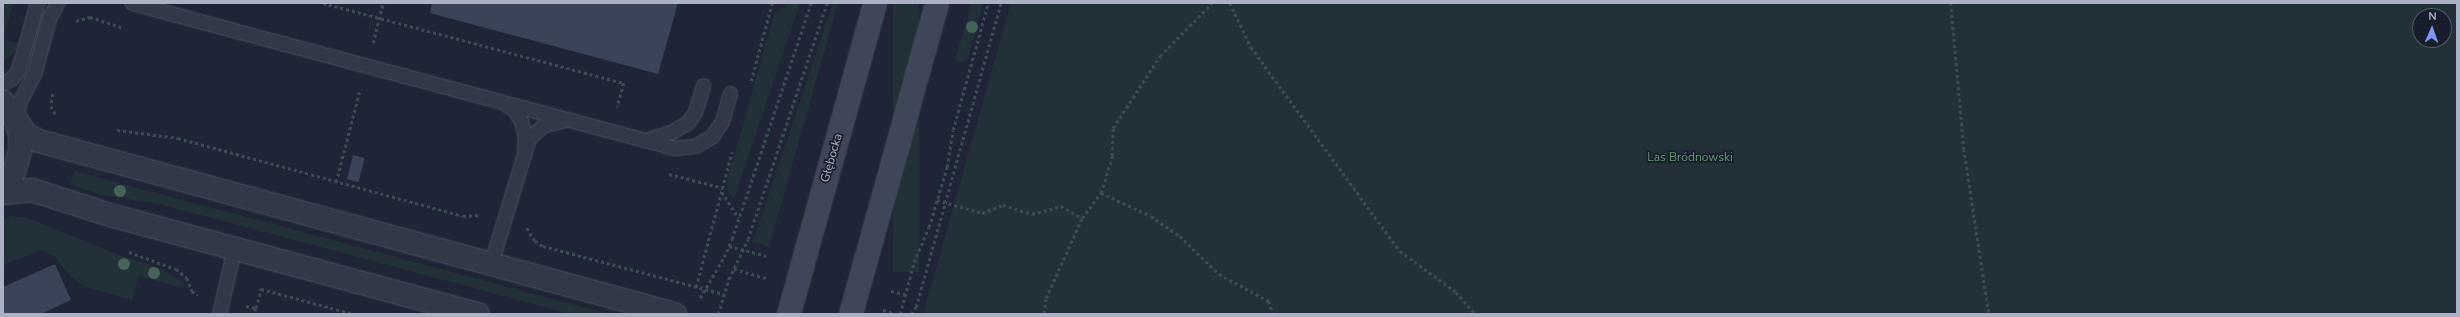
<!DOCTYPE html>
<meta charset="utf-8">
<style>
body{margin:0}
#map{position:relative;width:2460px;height:317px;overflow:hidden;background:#1f2536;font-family:"Nunito Sans",sans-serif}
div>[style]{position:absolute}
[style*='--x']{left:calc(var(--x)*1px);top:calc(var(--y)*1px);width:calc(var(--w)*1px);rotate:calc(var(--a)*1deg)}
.green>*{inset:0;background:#213137;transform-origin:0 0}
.building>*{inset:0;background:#3a4357;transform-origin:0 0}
.path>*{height:2.5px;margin-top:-1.25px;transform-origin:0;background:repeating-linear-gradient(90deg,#3b4d52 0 3px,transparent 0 6px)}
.roads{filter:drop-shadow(0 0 1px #4d5262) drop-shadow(0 0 1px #4d5262)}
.lane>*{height:13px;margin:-6.5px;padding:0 6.5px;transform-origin:6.5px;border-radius:6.5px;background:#323847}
.street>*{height:22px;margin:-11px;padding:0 11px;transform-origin:11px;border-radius:11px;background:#323847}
.secondary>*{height:22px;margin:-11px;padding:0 11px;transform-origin:11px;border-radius:11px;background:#40465a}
.trees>*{width:12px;height:12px;margin:-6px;border-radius:50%;background:#446359}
span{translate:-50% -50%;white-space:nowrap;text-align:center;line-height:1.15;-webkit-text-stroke:3.5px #181d2b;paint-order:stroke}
.street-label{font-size:12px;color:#acb2c4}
.park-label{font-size:12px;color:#639576}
.frame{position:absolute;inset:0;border:4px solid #acb2c4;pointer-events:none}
.north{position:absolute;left:2412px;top:8px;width:40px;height:40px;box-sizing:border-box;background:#181d2b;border:1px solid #535968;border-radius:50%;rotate:2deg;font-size:11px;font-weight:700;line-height:16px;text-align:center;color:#acb2c4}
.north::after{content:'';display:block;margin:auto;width:14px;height:18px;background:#7b99fa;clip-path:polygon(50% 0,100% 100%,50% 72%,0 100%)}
</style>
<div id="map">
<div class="green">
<div style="clip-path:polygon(3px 3px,13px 3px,3px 39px,18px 43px,15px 52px,3px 62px)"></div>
<div style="clip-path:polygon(786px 3px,800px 3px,734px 199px,727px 189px,727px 181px,775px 12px,785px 7px)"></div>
<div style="clip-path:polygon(833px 3px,838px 3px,769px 247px,753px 242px)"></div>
<div style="left:893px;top:3px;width:26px;height:269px"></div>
<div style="clip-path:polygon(972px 3px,983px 3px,968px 59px,962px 62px,955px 60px)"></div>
<div style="clip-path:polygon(evenodd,1011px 3px,2457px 3px,2457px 314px,923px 314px,1011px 3px,2420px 16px,2444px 16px,2444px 40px,2420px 40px,2420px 16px)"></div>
<div style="clip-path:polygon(74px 171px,609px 314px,571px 314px,159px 204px,102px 195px,70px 184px)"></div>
<div style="clip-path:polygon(11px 216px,28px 218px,114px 253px,162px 269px,184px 283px,183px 288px,139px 276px,132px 300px,83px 286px,69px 275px,55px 257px,41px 250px,3px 265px,3px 220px)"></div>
</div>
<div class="building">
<div style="clip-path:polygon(432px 3px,678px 3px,658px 74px,430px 13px)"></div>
<div style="left:353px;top:155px;width:12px;height:25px;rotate:14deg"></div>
<div style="clip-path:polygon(55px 264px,71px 300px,41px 314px,3px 314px,3px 287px)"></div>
</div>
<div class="path">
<div style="--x:323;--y:3;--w:311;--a:14.9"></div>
<div style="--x:624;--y:83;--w:25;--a:106"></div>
<div style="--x:1230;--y:3;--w:49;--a:64.5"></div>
<div style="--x:1251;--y:47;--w:253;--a:53.9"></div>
<div style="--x:1400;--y:251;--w:69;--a:36.2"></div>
<div style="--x:1456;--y:292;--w:29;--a:49"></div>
<div style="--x:1951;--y:3;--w:147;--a:84.9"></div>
<div style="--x:1964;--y:149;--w:167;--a:81.4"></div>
<div style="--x:76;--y:21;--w:15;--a:-16"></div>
<div style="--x:90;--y:17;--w:33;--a:18"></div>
<div style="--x:373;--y:43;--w:41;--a:-76"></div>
<div style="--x:751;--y:81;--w:81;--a:-74.9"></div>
<div style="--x:53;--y:94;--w:12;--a:99"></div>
<div style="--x:51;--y:106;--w:10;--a:61"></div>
<div style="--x:117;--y:130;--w:62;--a:7.5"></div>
<div style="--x:178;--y:138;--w:295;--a:15.3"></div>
<div style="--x:463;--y:216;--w:17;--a:-3"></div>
<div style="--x:669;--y:174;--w:56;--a:14.5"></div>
<div style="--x:336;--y:182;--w:96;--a:-75.5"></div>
<div style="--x:722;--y:192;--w:31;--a:57"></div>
<div style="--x:1101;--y:193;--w:55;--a:24.7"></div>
<div style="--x:1151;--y:216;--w:35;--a:35"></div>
<div style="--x:1180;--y:236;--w:54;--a:44.3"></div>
<div style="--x:1219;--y:274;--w:57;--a:28.4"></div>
<div style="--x:1269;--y:301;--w:14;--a:73"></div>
<div style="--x:937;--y:200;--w:47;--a:16.1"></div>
<div style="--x:982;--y:213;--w:22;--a:-21"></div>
<div style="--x:1003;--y:205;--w:30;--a:17"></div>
<div style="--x:1032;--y:214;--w:30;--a:-15"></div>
<div style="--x:1061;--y:206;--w:24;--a:30"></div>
<div style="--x:527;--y:228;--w:15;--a:58"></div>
<div style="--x:535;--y:241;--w:9;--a:32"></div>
<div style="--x:543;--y:246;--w:186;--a:14.9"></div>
<div style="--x:729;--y:246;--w:39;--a:15"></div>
<div style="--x:129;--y:252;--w:50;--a:19.9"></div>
<div style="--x:176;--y:269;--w:14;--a:39"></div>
<div style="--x:187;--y:278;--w:14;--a:69"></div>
<div style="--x:192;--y:291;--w:7;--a:34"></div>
<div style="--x:734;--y:269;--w:35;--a:16"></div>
<div style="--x:696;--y:287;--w:140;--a:-75.1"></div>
<div style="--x:891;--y:291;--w:14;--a:12"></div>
<div style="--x:700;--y:298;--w:48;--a:-59.7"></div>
<div style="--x:724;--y:257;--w:20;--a:-66"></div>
<div style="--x:732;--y:239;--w:249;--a:-71.5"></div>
<div style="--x:246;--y:306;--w:10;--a:11"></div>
<div style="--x:256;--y:308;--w:6;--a:108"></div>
<div style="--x:256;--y:308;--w:20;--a:-75"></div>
<div style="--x:261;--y:289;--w:96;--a:15"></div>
<div style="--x:883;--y:310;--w:14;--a:17"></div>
<div style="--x:718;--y:314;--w:37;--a:-73"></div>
<div style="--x:729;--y:279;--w:44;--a:-64.6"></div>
<div style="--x:748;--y:239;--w:249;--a:-71.5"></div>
<div style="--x:900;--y:314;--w:54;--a:-74.9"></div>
<div style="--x:914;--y:262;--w:38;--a:-67"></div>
<div style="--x:929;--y:227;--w:63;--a:-73.3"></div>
<div style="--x:947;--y:167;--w:37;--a:-81"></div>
<div style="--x:953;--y:130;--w:132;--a:-74.6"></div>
<div style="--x:911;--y:314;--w:9;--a:-54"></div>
<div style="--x:916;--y:307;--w:316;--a:-74.4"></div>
<div style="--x:1044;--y:314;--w:16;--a:-83"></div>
<div style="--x:1046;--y:298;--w:88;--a:-65.8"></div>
<div style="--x:1082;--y:218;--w:31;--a:-53"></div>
<div style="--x:1101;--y:193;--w:39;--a:-73"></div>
<div style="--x:1112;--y:156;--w:28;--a:-88"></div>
<div style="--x:1113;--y:128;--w:86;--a:-56.9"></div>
<div style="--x:1160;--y:56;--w:74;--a:-45.5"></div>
</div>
<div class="roads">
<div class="lane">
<div style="--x:132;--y:3;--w:562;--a:14.95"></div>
<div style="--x:675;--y:148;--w:20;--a:-6"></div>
<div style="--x:695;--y:146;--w:20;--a:-30"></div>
<div style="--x:712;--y:136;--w:18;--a:-56"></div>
<div style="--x:722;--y:121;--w:29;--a:-74"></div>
<div style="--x:3;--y:83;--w:10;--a:-29"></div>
<div style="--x:12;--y:78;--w:10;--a:-53"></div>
<div style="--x:18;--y:70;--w:70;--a:-74.2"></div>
<div style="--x:507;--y:105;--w:10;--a:37"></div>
<div style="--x:515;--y:111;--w:12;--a:59"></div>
<div style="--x:521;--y:121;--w:16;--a:76"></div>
<div style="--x:525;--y:137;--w:11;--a:95"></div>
<div style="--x:16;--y:120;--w:17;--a:-80"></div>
<div style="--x:19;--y:103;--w:33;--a:-63"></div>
<div style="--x:34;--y:74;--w:58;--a:-75"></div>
<div style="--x:49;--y:18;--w:17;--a:-62"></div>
<div style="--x:646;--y:140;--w:26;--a:-18"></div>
<div style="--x:671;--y:132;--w:20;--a:-30"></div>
<div style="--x:688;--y:122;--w:12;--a:-55"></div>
<div style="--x:695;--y:112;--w:28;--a:-73"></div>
<div style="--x:491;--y:263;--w:131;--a:-73.1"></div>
<div style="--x:529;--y:138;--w:20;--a:-41"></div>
<div style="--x:544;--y:125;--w:18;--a:-13"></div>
<div style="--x:219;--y:314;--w:67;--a:-77"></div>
</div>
<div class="street">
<div style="--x:3;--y:102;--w:41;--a:54"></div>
<div style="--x:27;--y:135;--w:13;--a:27"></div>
<div style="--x:39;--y:141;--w:659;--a:15.22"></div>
<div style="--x:3;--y:189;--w:20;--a:-57"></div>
<div style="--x:14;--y:172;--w:22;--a:-74"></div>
<div style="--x:20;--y:151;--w:16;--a:-90"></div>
<div style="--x:20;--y:135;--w:16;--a:-105"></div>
<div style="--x:3;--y:193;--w:29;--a:-6"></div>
<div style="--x:32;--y:190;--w:82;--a:17.8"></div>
<div style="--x:110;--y:215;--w:381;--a:15.1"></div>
</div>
<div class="secondary">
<div style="--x:789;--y:314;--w:323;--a:-74.5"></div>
<div style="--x:851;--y:314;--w:323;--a:-74.5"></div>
</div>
</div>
<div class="trees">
<div style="left:972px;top:27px"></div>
<div style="left:120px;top:191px"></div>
<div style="left:124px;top:264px"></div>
<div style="left:154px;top:273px"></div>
</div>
<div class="street-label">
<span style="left:832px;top:158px;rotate:-74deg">Głębocka</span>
</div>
<div class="park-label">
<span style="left:1690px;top:158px">Las Bródnowski</span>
</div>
<div class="frame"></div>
<div class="north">N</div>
</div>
